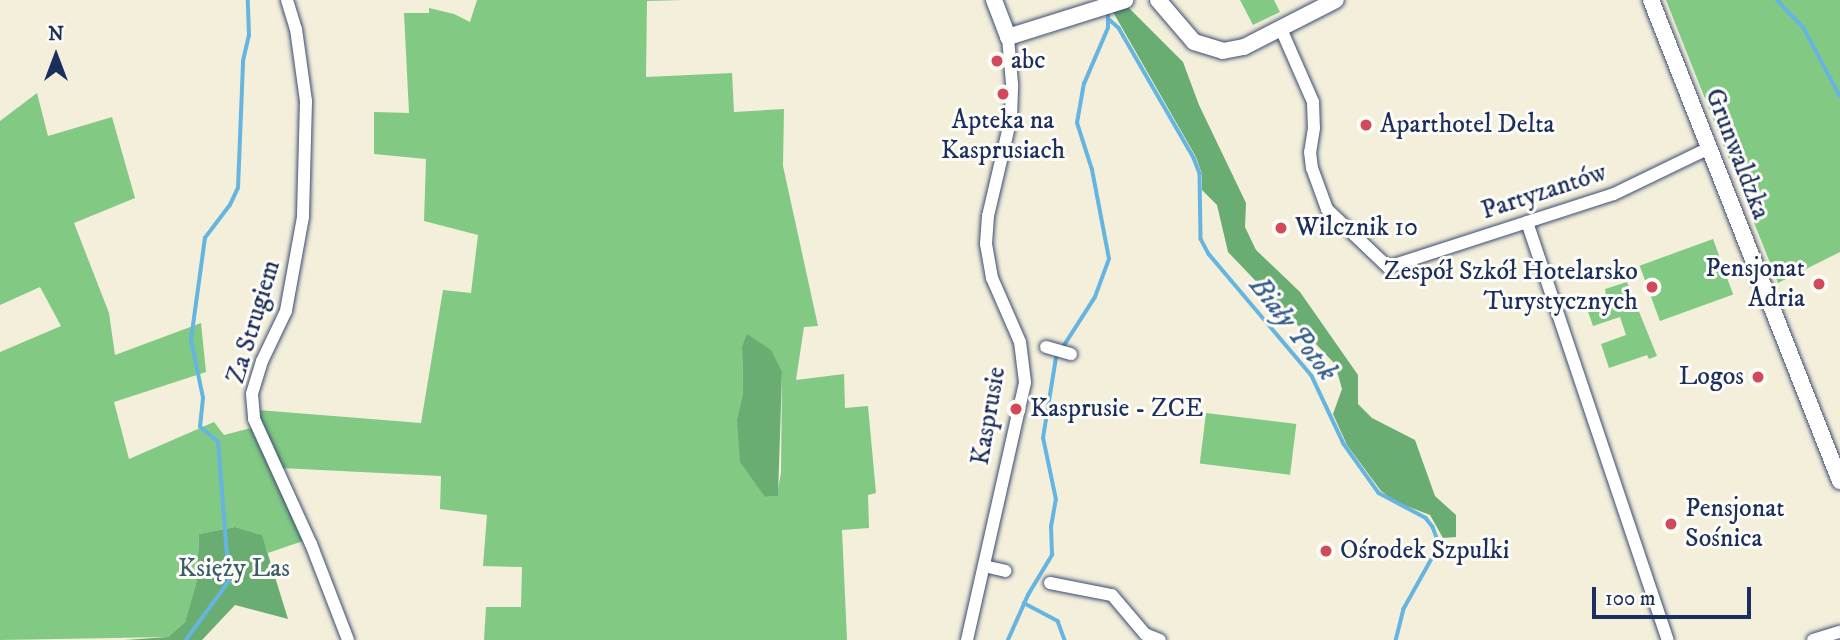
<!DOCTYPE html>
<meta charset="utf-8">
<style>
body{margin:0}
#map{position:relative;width:1840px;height:640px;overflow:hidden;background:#f3efdb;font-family:"IM FELL DW Pica",serif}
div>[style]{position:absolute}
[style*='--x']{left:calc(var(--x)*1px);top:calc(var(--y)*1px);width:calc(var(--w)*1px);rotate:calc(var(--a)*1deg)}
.green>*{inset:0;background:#82c984;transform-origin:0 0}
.forest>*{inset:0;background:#69ad72}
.stream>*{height:3.5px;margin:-1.75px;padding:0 1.75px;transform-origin:1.75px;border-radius:1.75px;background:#66b4e0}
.roads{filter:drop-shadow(0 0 2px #3b4c71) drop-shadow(0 0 2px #3b4c71)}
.minor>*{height:12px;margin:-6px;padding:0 6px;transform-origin:6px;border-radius:6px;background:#fff}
.tertiary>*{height:16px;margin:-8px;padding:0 8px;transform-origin:8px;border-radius:8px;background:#fff}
.dots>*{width:19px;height:19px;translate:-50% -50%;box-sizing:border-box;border:4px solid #fdfcf7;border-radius:50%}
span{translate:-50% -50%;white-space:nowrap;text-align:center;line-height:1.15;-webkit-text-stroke:6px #fdfcf7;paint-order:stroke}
.poi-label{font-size:26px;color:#1b2f5e}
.left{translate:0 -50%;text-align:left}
.right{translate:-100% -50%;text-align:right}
.street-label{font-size:26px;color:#1b2f5e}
.park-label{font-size:26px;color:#3a5d69}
.water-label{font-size:28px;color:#355e8c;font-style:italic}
.north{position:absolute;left:21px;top:21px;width:70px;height:70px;-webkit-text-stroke:5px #fdfcf7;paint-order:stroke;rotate:0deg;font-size:19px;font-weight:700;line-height:28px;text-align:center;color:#1b2f5e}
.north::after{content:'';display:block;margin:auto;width:24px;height:32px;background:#1b2f5e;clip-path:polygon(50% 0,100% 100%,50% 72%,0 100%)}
.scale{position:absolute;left:1592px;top:587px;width:159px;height:32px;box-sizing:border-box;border:4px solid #1b2f5e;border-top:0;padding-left:9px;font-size:21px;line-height:24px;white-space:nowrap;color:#1b2f5e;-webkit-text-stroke:5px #fdfcf7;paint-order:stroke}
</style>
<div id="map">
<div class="green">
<div style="clip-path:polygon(evenodd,477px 0,684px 0,647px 1px,646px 77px,732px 73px,734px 112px,784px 109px,783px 166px,818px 326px,804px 327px,796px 380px,844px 374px,845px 408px,868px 406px,876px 493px,868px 495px,869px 528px,842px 530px,847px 640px,484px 640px,486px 607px,521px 607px,522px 567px,483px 566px,487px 515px,440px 509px,441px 476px,281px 468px,268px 444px,258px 410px,421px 423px,443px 290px,471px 293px,478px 235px,424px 221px,426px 159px,374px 154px,374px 112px,409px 113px,404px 13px,429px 13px,429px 8px,454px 14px,470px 22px,477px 0,742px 347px,782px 372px,781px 472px,777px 496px,765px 497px,737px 419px,743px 393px,742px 347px)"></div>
<div style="clip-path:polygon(1240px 0,1274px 0,1280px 12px,1253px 25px)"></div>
<div style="clip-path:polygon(1666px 0,1840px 0,1840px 252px,1778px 283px)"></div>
<div style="clip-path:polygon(37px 93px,48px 136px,112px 117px,135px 198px,74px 223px,109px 313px,115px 355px,201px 323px,206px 372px,114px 402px,129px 459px,214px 422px,224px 435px,251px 428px,303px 541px,268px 553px,261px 535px,235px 527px,199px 534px,197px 580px,185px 622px,168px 637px,0 640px,0 352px,61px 326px,40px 287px,0 305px,0 121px)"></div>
<div style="left:1713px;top:239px;width:59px;height:78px;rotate:70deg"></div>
<div style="clip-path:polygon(1627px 282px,1657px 356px,1649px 359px,1647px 355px,1609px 368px,1601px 344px,1626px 335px,1620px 317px,1593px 326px,1585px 303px,1606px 295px,1605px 289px)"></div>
<div style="left:1206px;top:413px;width:91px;height:51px;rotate:7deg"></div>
</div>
<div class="forest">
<div style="clip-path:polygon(1126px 5px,1183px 62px,1199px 105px,1246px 203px,1245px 227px,1256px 250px,1300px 292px,1358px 375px,1358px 404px,1372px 418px,1415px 440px,1435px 496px,1456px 515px,1456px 537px,1443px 538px,1430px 515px,1396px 502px,1381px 491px,1347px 445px,1333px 414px,1342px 389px,1335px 364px,1228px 252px,1217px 205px,1202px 190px,1202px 174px,1196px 157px,1113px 12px)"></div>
<div style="clip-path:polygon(747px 334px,771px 350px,782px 372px,778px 496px,765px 497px,740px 462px,737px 419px,743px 393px,742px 347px)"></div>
<div style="clip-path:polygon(235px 527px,262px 535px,288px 619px,235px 605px,202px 640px,125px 640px,168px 637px,185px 622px,197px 580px,199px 534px)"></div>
</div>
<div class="stream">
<div style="--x:1777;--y:0;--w:39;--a:46"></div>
<div style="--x:1804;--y:28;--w:77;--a:62.1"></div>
<div style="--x:1110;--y:20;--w:12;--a:42"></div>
<div style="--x:1119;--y:28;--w:150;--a:60"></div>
<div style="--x:1194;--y:158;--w:17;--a:69"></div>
<div style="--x:1200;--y:174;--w:65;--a:89.1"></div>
<div style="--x:1201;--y:239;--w:17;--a:62"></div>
<div style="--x:1209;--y:254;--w:160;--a:49.8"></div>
<div style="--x:1312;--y:376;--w:75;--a:64.8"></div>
<div style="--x:1344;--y:444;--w:60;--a:54.5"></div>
<div style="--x:1379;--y:493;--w:53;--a:28"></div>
<div style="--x:1426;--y:518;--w:11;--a:52"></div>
<div style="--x:1433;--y:527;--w:15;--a:70"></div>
<div style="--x:1438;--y:541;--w:9;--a:96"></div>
<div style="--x:1437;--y:550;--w:68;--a:119.2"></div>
<div style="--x:1404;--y:609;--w:32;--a:104"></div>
<div style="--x:1024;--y:603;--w:38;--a:28"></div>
<div style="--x:1058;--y:621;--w:20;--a:70"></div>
<div style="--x:186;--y:640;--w:73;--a:-53.9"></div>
<div style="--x:229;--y:581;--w:139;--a:-94.5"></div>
<div style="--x:218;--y:442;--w:23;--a:-140"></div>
<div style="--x:200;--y:427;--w:29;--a:-84"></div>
<div style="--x:203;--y:398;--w:59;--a:-101.7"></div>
<div style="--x:191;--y:340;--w:103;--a:-82.2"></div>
<div style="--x:205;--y:238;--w:41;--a:-52.9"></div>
<div style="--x:230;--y:205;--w:19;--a:-65"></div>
<div style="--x:238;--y:188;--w:127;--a:-87.7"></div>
<div style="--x:243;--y:61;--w:26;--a:-77"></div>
<div style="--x:249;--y:36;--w:36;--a:-92"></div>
<div style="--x:1008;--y:640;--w:49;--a:-66"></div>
<div style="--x:1028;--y:595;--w:47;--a:-59"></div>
<div style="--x:1052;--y:555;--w:28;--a:-92"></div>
<div style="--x:1051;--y:527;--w:27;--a:-80"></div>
<div style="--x:1056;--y:500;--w:63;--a:-101.8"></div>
<div style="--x:1043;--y:438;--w:81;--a:-80.8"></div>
<div style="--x:1056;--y:358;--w:72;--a:-57.4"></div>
<div style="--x:1095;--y:297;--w:40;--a:-69.8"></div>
<div style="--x:1109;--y:259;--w:91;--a:-100.8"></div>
<div style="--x:1092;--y:170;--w:49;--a:-107.7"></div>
<div style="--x:1077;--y:123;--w:40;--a:-80"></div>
<div style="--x:1084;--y:84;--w:61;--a:-66.8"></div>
<div style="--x:1108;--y:28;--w:18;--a:-90"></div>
</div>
<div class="roads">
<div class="minor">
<div style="--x:287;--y:0;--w:30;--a:73"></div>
<div style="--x:296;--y:29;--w:73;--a:82.1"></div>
<div style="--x:306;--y:101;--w:116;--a:91.5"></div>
<div style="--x:303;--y:217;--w:96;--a:100.3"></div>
<div style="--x:286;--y:311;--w:55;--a:115.6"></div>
<div style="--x:262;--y:361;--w:34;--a:107"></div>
<div style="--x:252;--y:394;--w:25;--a:85"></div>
<div style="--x:254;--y:419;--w:137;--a:65.5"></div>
<div style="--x:311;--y:544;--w:103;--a:68.9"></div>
<div style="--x:1281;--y:29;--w:80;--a:66.3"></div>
<div style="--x:1313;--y:102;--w:26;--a:88"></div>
<div style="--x:1314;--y:128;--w:24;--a:99"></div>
<div style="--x:1310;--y:152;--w:16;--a:83"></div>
<div style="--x:1312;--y:168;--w:44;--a:69.9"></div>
<div style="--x:1327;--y:209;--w:84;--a:43.6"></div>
<div style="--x:1388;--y:267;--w:237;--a:-17.9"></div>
<div style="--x:1614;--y:194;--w:106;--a:-25.8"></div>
<div style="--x:1527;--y:222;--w:441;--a:71.4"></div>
<div style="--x:1046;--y:347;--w:26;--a:16"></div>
<div style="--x:984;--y:566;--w:22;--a:13"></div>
<div style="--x:1050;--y:583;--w:63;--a:11"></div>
<div style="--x:1112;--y:595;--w:51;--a:49.8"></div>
<div style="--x:1145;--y:634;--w:16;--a:22"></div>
<div style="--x:967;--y:640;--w:264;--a:-77.3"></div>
<div style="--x:1025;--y:382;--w:40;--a:-97.1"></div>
<div style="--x:1020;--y:342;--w:70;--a:-113.6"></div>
<div style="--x:992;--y:278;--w:35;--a:-100"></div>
<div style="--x:986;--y:244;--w:28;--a:-86"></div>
<div style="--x:988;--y:216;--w:101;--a:-76.8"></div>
<div style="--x:1011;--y:118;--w:34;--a:-88"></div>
<div style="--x:1012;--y:84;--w:47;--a:-94.9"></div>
<div style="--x:1813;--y:640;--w:28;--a:-17"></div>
</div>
<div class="tertiary">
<div style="--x:994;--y:0;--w:40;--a:69"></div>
<div style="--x:1008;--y:37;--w:123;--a:-17.5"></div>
<div style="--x:1158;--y:0;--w:55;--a:49.4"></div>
<div style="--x:1194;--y:42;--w:30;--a:17"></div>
<div style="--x:1223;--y:51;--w:21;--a:-11"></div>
<div style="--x:1244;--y:47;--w:103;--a:-27.1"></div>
<div style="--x:1651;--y:0;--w:517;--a:68.55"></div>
</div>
</div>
<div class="dots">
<div style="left:997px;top:61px;background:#d1495b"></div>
<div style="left:1003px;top:94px;background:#d1495b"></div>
<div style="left:1366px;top:125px;background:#d1495b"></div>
<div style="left:1281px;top:228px;background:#d1495b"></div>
<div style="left:1819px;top:284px;background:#d1495b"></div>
<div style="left:1652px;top:287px;background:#d1495b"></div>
<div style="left:1758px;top:377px;background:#d1495b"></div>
<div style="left:1016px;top:409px;background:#d1495b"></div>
<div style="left:1671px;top:524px;background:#d1495b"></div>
<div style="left:1326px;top:551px;background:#d1495b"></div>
</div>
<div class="poi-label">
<span class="left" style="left:1011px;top:61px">abc</span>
<span style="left:1003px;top:136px">Apteka na<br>Kasprusiach</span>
<span class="left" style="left:1380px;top:125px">Aparthotel Delta</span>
<span class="left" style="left:1295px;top:228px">Wilcznik 10</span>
<span class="right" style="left:1805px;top:284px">Pensjonat<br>Adria</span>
<span class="right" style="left:1638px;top:287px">Zespół Szkół Hotelarsko<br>Turystycznych</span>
<span class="right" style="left:1744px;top:377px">Logos</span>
<span class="left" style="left:1030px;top:409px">Kasprusie - ZCE</span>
<span class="left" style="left:1685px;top:524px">Pensjonat<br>Sośnica</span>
<span class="left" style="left:1340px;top:551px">Ośrodek Szpulki</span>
</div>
<div class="street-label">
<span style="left:1737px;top:154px;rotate:69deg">Grunwaldzka</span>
<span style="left:1544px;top:192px;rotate:-18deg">Partyzantów</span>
<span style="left:254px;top:322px;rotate:-73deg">Za Strugiem</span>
<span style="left:989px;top:416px;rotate:-80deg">Kasprusie</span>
</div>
<div class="park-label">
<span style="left:234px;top:569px">Księży Las</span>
</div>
<div class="water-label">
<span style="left:1293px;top:329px;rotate:52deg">Biały Potok</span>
</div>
<div class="north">N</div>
<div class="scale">100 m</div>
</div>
